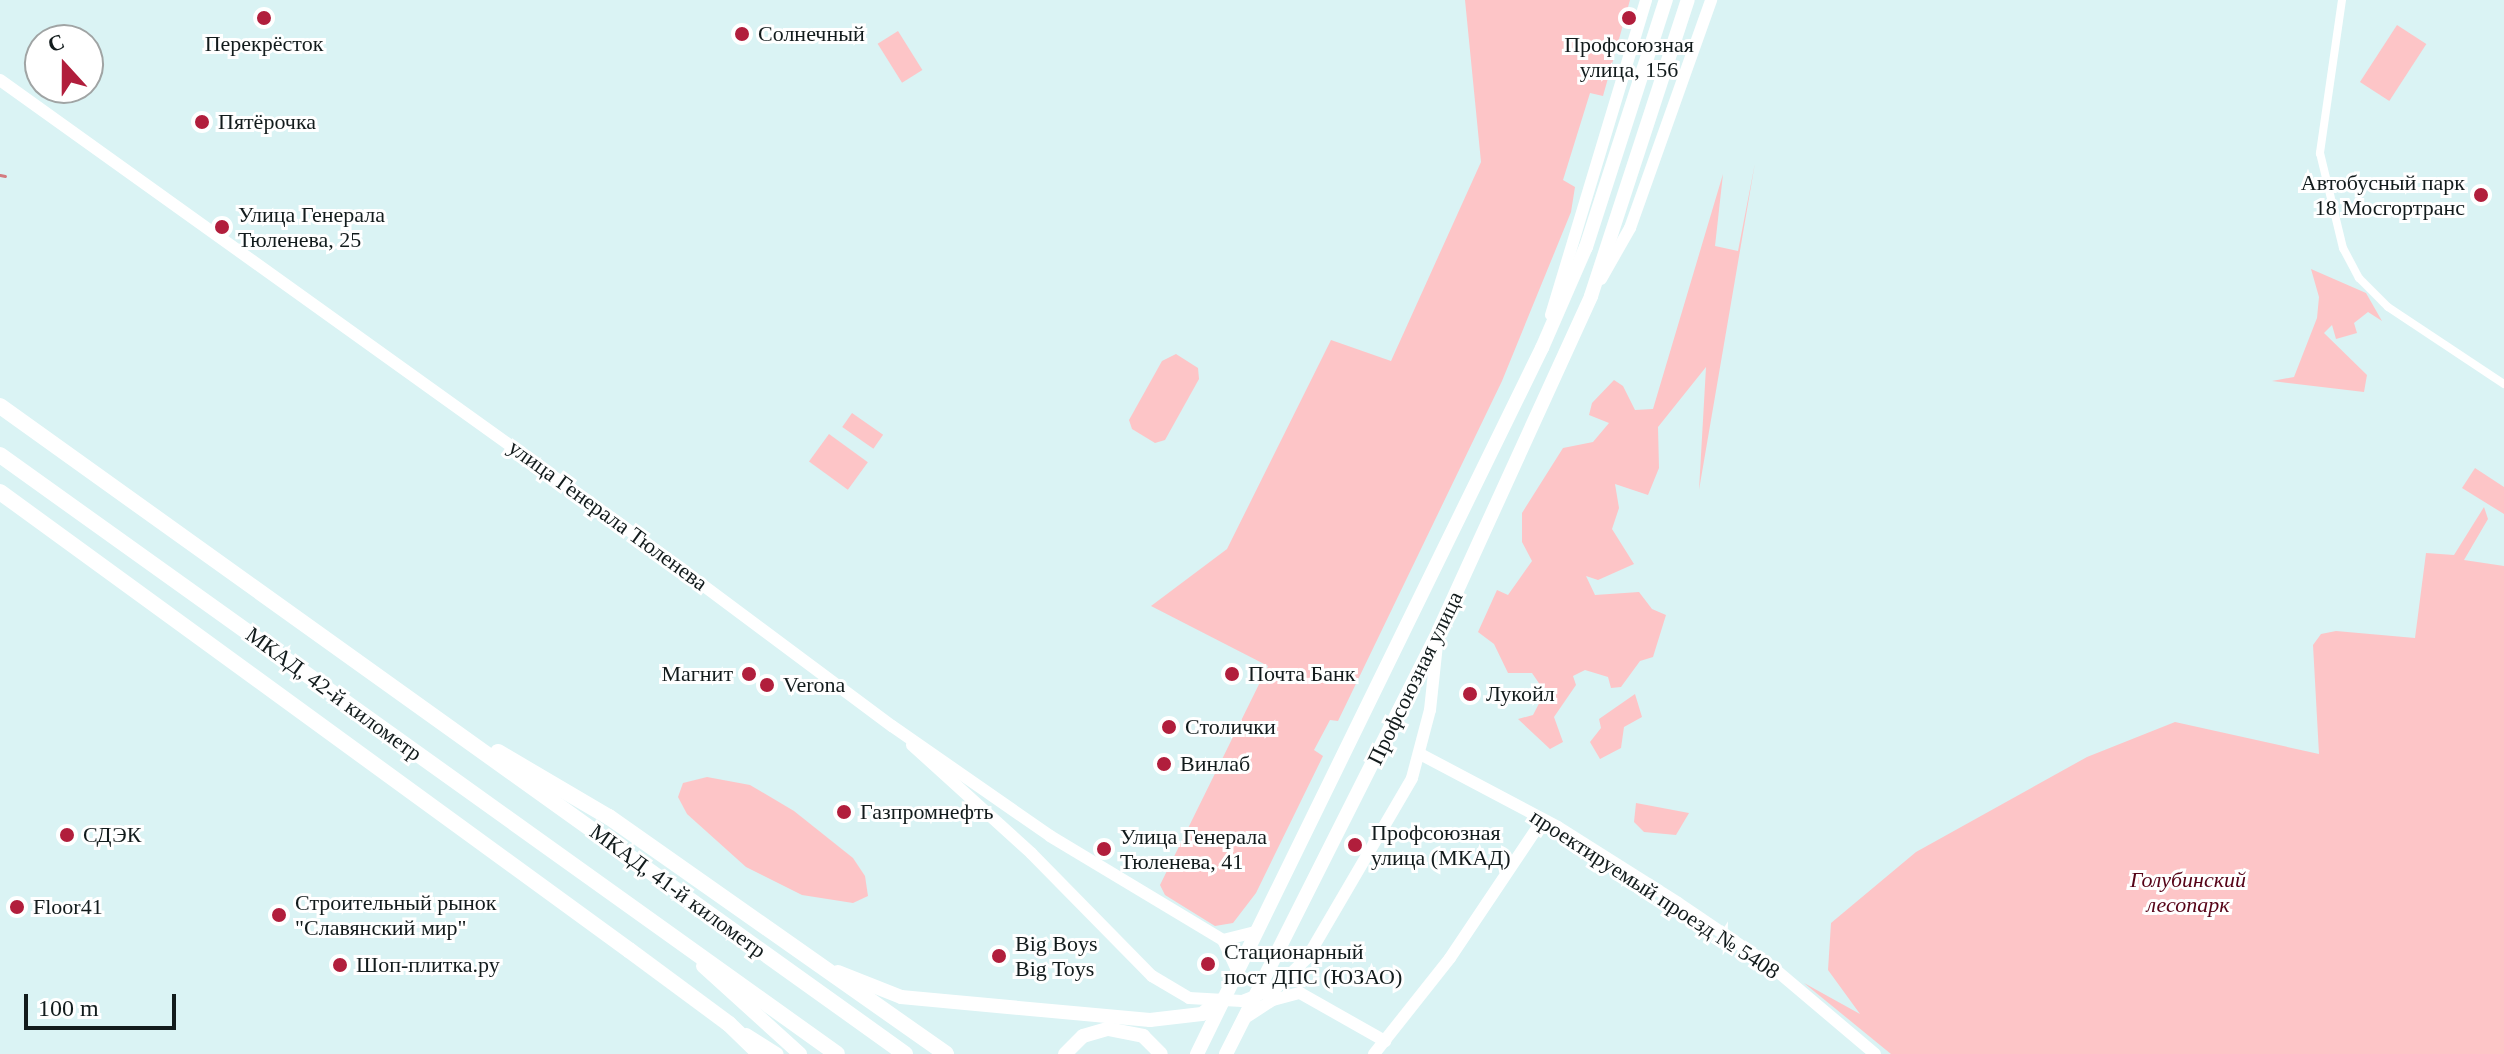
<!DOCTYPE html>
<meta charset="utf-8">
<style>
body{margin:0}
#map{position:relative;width:2504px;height:1054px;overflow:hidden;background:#daf3f4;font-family:Georgia,serif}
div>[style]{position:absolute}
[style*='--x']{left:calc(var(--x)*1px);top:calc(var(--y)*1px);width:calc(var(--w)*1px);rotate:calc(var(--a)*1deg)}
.green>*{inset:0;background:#fdc5c7;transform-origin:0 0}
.stream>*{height:3px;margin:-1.5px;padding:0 1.5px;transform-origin:1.5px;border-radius:1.5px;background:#d37b80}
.street>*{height:8px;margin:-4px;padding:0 4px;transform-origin:4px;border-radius:4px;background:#fff}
.secondary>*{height:12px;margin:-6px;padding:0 6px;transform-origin:6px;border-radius:6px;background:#fff}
.primary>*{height:14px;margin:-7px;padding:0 7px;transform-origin:7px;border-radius:7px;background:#fff}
.highway>*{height:16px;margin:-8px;padding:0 8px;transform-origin:8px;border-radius:8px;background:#fff}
.dots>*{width:22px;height:22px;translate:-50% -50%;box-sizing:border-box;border:4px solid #fff;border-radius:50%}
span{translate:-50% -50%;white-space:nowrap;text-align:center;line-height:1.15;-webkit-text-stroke:6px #fff;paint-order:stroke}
.poi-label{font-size:22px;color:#121b1c}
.left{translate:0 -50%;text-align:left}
.right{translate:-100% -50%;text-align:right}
.street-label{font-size:22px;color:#121b1c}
.park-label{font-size:22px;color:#560317;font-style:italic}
.north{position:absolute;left:24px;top:24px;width:80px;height:80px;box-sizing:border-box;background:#fff;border:2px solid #a0a4a4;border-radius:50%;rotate:339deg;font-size:22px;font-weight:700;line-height:32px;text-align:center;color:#121b1c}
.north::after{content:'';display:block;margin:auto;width:28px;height:36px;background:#b11e3c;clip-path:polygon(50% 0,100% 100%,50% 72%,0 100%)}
.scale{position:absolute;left:24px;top:994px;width:152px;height:36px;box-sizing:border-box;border:4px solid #121b1c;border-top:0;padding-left:10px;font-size:24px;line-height:28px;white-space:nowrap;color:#121b1c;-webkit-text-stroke:6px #fff;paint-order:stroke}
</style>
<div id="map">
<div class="green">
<div style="clip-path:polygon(1465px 0,1630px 0,1603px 96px,1590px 93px,1563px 180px,1575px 187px,1571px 212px,1502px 381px,1338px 721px,1330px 720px,1314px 750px,1323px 756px,1256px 893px,1233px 923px,1215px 926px,1165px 895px,1160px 885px,1268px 666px,1151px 606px,1227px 549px,1331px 340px,1391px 361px,1481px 162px)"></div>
<div style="left:2397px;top:25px;width:35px;height:68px;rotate:33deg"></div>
<div style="left:898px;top:31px;width:46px;height:24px;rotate:58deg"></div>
<div style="clip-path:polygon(1755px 163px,1699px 490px,1706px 367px,1658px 427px,1659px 468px,1648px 495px,1615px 484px,1619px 508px,1612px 529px,1634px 564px,1598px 580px,1586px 576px,1595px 595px,1639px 592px,1652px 609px,1666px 615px,1653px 657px,1640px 661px,1621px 687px,1611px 688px,1608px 677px,1585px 670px,1573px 676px,1576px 685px,1554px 717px,1563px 742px,1550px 749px,1518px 719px,1533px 715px,1545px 692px,1532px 673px,1508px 673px,1494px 644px,1478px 632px,1497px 590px,1508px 595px,1532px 561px,1522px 542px,1522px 513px,1563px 448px,1593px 442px,1609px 423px,1589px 415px,1592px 403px,1614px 380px,1623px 386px,1635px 410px,1653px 409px,1723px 174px,1715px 246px,1738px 251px)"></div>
<div style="clip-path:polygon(2311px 269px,2366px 293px,2382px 321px,2368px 312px,2354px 323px,2357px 333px,2336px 339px,2332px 325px,2324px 333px,2367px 375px,2364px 392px,2272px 381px,2294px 377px,2317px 318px,2319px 297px)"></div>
<div style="clip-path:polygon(1176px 354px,1198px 368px,1199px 379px,1165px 440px,1155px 443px,1132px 429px,1129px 420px,1162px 361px)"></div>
<div style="left:852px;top:413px;width:38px;height:17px;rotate:35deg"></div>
<div style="left:829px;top:434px;width:48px;height:34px;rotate:36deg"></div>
<div style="clip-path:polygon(2475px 468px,2504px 487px,2504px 514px,2462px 488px)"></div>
<div style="clip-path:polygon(2484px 507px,2488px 519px,2464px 560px,2504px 566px,2504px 1054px,1891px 1054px,1804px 983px,1860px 1014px,1828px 970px,1831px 923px,1916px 852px,2087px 757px,2175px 722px,2319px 754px,2313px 645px,2321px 634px,2336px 631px,2415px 638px,2426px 553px,2454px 555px)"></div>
<div style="clip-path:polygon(1635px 694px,1642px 717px,1624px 727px,1621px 748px,1600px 759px,1590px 742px,1601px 728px,1599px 719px)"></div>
<div style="clip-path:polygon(707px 777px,750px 785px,794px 811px,853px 858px,865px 876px,868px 896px,853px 903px,802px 895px,746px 867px,687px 814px,678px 797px,683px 783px)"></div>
<div style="clip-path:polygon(1636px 803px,1689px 813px,1676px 835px,1644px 832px,1634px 822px)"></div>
</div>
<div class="stream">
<div style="--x:0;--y:175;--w:5;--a:11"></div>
</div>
<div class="street">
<div style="--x:2342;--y:0;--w:155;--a:98.2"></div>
<div style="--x:2320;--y:153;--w:98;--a:76.4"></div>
<div style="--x:2343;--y:248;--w:34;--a:62"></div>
<div style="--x:2359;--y:278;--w:41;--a:45"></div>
<div style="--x:2388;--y:307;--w:139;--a:33.6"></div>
</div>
<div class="secondary">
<div style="--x:0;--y:80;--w:793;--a:35.61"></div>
<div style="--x:645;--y:542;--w:308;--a:36.7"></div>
<div style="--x:892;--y:726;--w:193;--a:34.8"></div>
<div style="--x:1050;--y:836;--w:202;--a:31"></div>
<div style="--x:1223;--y:940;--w:33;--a:65"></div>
<div style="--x:1601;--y:279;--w:59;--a:-60.4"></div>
<div style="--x:1630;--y:228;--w:242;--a:-70.4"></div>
<div style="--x:1551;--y:315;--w:329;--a:-73.2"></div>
<div style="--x:912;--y:745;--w:161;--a:42.2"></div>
<div style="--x:1031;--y:853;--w:173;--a:45.5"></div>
<div style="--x:1152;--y:976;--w:43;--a:30.7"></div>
<div style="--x:1189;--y:998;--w:53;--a:3.2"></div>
<div style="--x:1242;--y:1001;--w:36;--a:-21"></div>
<div style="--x:1276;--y:988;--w:43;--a:-44.1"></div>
<div style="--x:1307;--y:958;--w:208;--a:-59.7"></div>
<div style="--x:1412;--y:778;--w:70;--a:-75.2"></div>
<div style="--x:1430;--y:710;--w:75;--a:-83.9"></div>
<div style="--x:1422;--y:755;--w:154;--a:27.9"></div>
<div style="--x:1558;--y:827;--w:142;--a:32.3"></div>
<div style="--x:1678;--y:903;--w:112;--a:34.1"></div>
<div style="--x:1771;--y:966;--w:136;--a:40.2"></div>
<div style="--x:1223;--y:940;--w:34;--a:-14"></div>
<div style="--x:1245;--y:1018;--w:33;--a:-33"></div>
<div style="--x:1273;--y:1000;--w:28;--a:-15"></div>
<div style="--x:1300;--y:993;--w:98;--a:29.5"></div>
<div style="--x:1374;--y:1054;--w:122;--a:-51.6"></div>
<div style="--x:1450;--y:958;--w:167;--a:-56.2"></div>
</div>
<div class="primary">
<div style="--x:703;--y:966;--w:131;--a:42.2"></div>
<div style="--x:838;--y:972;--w:68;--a:21.6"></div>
<div style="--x:901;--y:997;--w:250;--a:5.3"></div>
<div style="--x:1150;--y:1020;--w:52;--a:-6.6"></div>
<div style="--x:1202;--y:1014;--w:21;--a:-39"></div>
<div style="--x:746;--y:1035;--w:36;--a:32"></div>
<div style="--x:1065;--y:1054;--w:25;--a:-45"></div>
<div style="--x:1083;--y:1036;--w:26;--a:-16"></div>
<div style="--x:1108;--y:1029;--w:36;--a:11"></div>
<div style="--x:1143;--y:1036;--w:25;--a:45"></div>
<div style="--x:1197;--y:1054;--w:786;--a:-63.96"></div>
<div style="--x:1542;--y:348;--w:110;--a:-66.5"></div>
<div style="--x:1586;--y:247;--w:260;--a:-72.1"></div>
<div style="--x:1226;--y:1054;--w:474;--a:-63.3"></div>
<div style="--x:1439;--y:630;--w:367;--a:-65.5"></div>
<div style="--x:1591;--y:296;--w:311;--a:-71.9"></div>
</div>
<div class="highway">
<div style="--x:0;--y:406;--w:1113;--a:35.6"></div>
<div style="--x:0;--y:455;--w:1029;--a:35.59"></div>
<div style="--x:0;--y:492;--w:778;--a:36.06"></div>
<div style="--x:629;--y:950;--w:124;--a:36.5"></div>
<div style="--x:729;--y:1024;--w:43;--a:44.1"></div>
<div style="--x:498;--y:752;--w:129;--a:30.4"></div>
<div style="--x:609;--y:817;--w:412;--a:35.1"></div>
</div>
<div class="dots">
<div style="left:264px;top:18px;background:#b11e3c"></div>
<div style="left:1629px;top:18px;background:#b11e3c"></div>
<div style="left:742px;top:34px;background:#b11e3c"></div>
<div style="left:202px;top:122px;background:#b11e3c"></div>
<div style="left:2481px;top:195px;background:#b11e3c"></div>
<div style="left:222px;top:227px;background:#b11e3c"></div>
<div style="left:749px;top:674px;background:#b11e3c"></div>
<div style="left:1232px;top:674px;background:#b11e3c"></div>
<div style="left:767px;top:685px;background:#b11e3c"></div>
<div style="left:1470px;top:694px;background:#b11e3c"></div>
<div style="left:1169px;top:727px;background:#b11e3c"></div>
<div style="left:1164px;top:764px;background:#b11e3c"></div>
<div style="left:844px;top:812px;background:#b11e3c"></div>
<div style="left:67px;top:835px;background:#b11e3c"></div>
<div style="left:1355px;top:845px;background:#b11e3c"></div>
<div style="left:1104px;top:849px;background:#b11e3c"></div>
<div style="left:17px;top:907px;background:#b11e3c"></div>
<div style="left:279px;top:915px;background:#b11e3c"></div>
<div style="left:999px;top:956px;background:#b11e3c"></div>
<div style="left:1208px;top:964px;background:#b11e3c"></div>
<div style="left:340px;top:965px;background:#b11e3c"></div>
</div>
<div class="poi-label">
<span class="left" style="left:758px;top:34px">Солнечный</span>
<span style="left:264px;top:44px">Перекрёсток</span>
<span style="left:1629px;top:57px">Профсоюзная<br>улица, 156</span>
<span class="left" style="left:218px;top:122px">Пятёрочка</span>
<span class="right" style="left:2465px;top:195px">Автобусный парк<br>18 Мосгортранс</span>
<span class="left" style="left:238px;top:227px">Улица Генерала<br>Тюленева, 25</span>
<span class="right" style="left:733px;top:674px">Магнит</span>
<span class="left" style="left:1248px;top:674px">Почта Банк</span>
<span class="left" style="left:783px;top:685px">Verona</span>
<span class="left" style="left:1486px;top:694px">Лукойл</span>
<span class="left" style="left:1185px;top:727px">Столички</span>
<span class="left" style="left:1180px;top:764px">Винлаб</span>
<span class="left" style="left:860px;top:812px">Газпромнефть</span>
<span class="left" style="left:1371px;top:845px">Профсоюзная<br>улица (МКАД)</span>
<span class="left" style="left:83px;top:835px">СДЭК</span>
<span class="left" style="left:1120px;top:849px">Улица Генерала<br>Тюленева, 41</span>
<span class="left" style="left:295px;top:915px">Строительный рынок<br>"Славянский мир"</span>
<span class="left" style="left:33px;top:907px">Floor41</span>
<span class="left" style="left:1015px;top:956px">Big Boys<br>Big Toys</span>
<span class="left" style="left:1224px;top:964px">Стационарный<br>пост ДПС (ЮЗАО)</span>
<span class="left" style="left:356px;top:965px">Шоп-плитка.ру</span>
</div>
<div class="street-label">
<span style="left:608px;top:515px;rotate:36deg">улица Генерала Тюленева</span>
<span style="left:1415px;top:678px;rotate:-64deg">Профсоюзная улица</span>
<span style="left:334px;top:694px;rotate:36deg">МКАД, 42-й километр</span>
<span style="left:678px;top:891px;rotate:36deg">МКАД, 41-й километр</span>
<span style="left:1655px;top:894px;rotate:33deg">проектируемый проезд № 5408</span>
</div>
<div class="park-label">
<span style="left:2188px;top:892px">Голубинский<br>лесопарк</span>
</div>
<div class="north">С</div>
<div class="scale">100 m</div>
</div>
